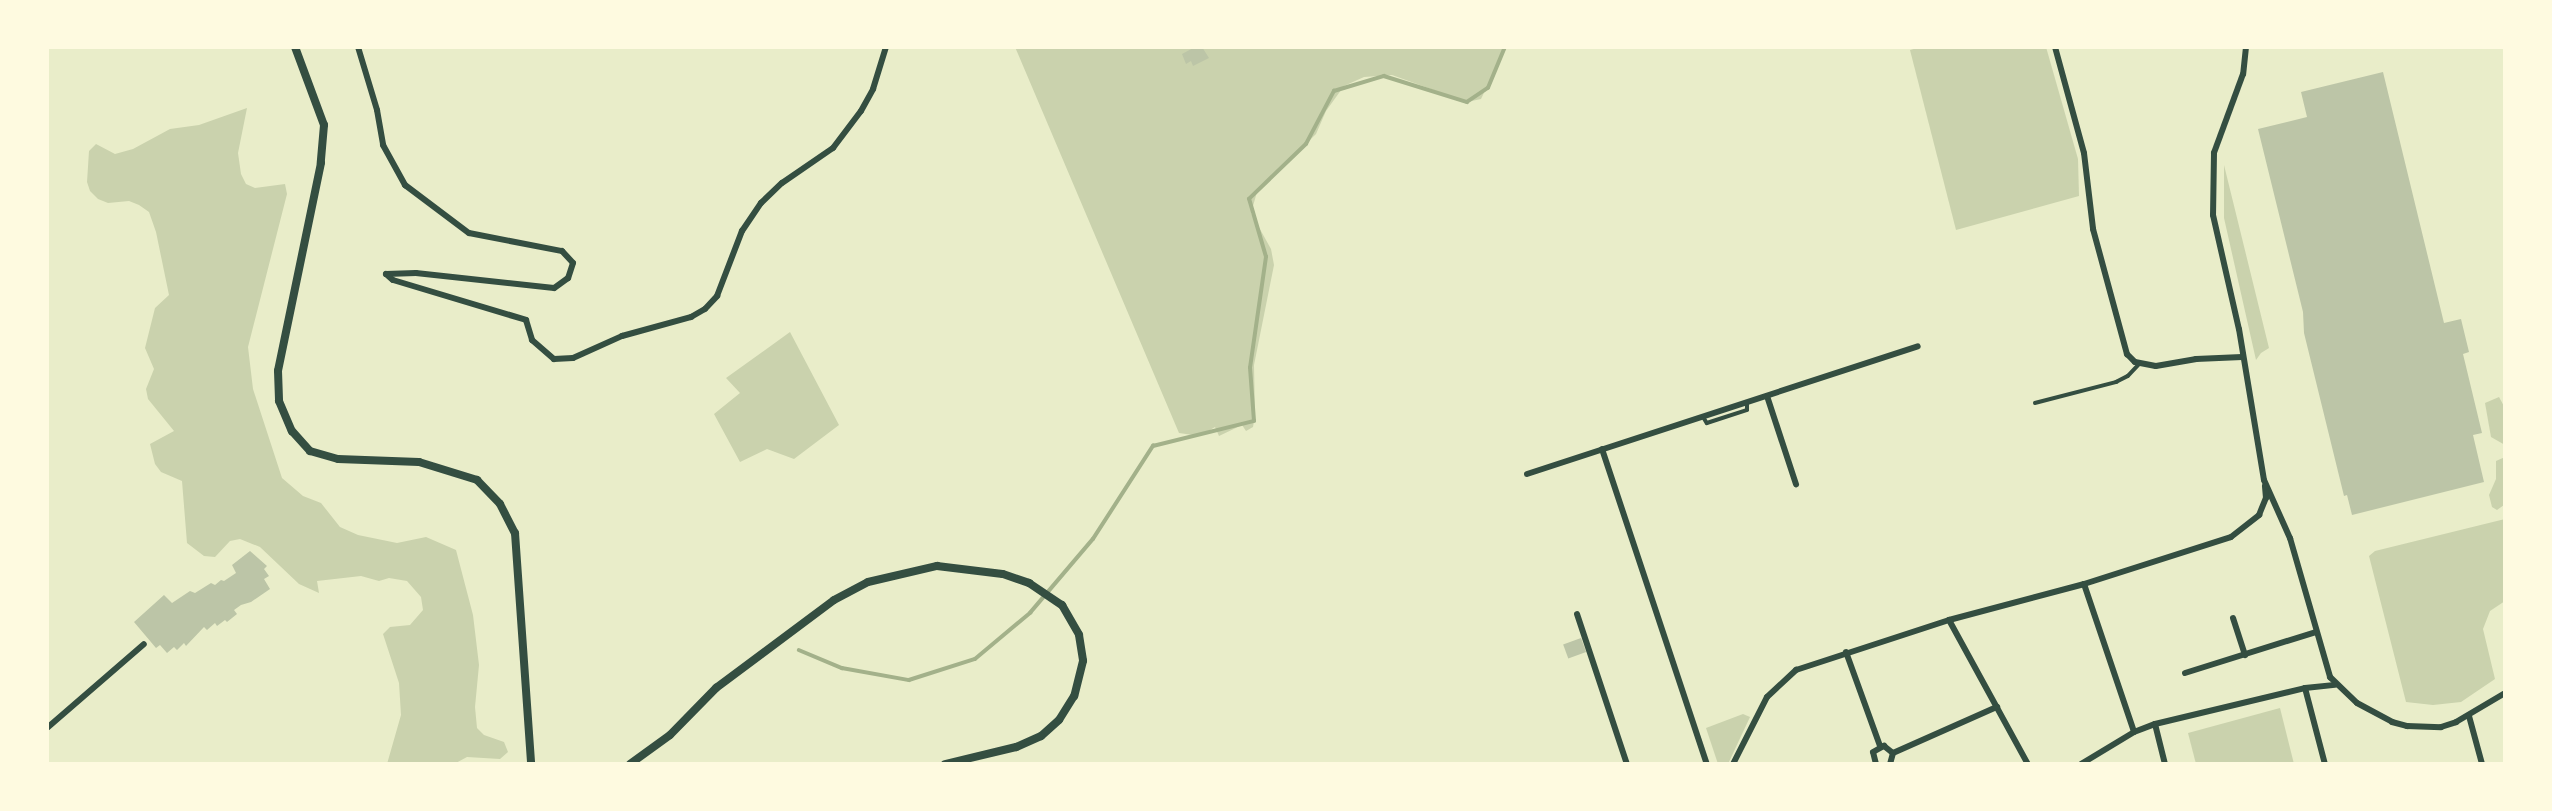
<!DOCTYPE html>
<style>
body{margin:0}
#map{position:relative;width:2552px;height:811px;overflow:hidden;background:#e9edc9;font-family:"Public Sans",sans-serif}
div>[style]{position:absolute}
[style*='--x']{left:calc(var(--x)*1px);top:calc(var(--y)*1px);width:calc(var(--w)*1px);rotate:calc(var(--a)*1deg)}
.green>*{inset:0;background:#cad2ad}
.stream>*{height:3.5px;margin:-1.75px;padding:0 1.75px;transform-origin:1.75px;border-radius:1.75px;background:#a3b18a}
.building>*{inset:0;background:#bcc5a7;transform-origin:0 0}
.service>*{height:3.5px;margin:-1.75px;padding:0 1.75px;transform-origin:1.75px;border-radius:1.75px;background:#344e41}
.minor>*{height:6px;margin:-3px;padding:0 3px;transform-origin:3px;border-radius:3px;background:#344e41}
.tertiary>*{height:8px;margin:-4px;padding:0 4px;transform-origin:4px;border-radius:4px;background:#344e41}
span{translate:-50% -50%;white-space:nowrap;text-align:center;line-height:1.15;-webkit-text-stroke:7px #fefae0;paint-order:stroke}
.frame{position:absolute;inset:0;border:49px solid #fefae0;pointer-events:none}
</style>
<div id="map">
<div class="green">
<div style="clip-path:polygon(1015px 47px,1506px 47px,1481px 99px,1467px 102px,1392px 75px,1364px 77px,1344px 86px,1326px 111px,1316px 134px,1257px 192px,1251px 213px,1271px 249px,1274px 265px,1254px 365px,1255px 416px,1253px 427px,1246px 431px,1242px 425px,1219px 436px,1215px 427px,1200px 436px,1179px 433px)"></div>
<div style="clip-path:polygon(1921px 47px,2046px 47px,2078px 159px,2079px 196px,1956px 230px,1910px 50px)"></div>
<div style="clip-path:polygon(247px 108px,238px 153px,241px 174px,246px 184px,255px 188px,285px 184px,287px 194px,248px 347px,253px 389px,282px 478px,303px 496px,321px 503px,340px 527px,358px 535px,397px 543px,426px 537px,456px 550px,473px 615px,479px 665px,475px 707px,477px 728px,484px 735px,504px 742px,508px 752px,500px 759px,467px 757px,454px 764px,387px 764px,401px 715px,399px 683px,383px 634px,390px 627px,410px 625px,423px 610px,421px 597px,407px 581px,389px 578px,379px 581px,361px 576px,317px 581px,319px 593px,299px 584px,260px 547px,240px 539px,230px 541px,215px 557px,204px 556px,187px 543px,182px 481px,161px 472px,155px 464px,150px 444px,174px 431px,148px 399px,146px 389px,154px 369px,145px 348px,155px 308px,169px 295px,156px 232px,149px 212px,139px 205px,129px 201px,108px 203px,98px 199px,90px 191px,87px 182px,89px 151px,96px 144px,115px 154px,133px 149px,170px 129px,199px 125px)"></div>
<div style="clip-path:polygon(2224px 165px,2269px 348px,2261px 353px,2256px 360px,2224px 218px)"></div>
<div style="clip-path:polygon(790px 332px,839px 425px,794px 459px,767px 449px,740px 462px,714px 414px,740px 393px,726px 378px)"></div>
<div style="clip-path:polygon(2499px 397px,2505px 408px,2505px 445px,2491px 437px,2485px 403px)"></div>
<div style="clip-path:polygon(2505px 457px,2504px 505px,2497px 510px,2492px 507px,2489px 495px,2496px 479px,2496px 461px)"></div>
<div style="clip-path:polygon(2505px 519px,2505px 601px,2490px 611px,2483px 629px,2495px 679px,2461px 702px,2433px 705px,2406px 702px,2369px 556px,2375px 551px)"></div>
<div style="clip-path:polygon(2280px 708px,2294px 764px,2196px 764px,2188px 733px)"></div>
<div style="clip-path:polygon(1743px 714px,1750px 717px,1728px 764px,1718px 764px,1706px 728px)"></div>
</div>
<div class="stream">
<div style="--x:799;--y:650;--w:47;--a:22.7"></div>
<div style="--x:842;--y:668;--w:68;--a:10.2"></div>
<div style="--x:909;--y:680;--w:69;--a:-17.7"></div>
<div style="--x:975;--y:659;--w:72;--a:-39.9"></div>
<div style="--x:1030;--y:613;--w:97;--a:-49.6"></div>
<div style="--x:1093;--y:539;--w:111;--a:-57.2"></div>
<div style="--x:1153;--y:446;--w:104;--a:-13.9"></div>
<div style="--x:1254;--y:421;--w:53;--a:-94.3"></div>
<div style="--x:1250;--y:368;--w:112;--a:-81.8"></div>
<div style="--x:1266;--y:257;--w:60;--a:-106.3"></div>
<div style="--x:1249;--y:199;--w:79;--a:-44"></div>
<div style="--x:1306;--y:144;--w:60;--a:-62.2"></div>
<div style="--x:1334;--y:91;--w:52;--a:-16.7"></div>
<div style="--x:1384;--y:76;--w:87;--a:17.4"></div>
<div style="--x:1467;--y:102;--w:25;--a:-34"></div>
<div style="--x:1488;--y:88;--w:44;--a:-67.5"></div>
</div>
<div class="building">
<div style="clip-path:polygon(1195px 47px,1202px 47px,1209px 58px,1193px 66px,1191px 61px,1186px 64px,1182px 54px)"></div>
<div style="clip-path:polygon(2383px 72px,2444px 323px,2461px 319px,2469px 352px,2463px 354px,2482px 433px,2473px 435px,2484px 482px,2352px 515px,2347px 495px,2344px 496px,2304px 333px,2303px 312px,2258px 129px,2307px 117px,2301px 92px)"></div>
<div style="clip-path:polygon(250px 551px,267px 566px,264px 569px,269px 576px,264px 579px,270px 589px,251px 602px,241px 605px,234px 610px,237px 614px,227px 622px,225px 620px,217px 626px,215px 623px,207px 630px,204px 627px,186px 646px,184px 643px,177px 650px,174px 647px,167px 653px,160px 645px,156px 648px,134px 622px,164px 595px,172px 603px,190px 591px,195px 593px,211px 583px,215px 585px,221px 580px,224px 581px,236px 573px,232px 565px)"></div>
<div style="left:1581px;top:638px;width:15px;height:19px;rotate:70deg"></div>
</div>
<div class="service">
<div style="--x:2035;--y:403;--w:84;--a:-14.5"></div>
<div style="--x:2116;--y:382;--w:13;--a:-27"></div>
<div style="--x:2128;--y:376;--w:16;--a:-47"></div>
<div style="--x:1703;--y:416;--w:8;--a:60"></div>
<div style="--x:1707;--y:423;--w:42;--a:-18"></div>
<div style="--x:1747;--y:410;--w:7;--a:-90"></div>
</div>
<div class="minor">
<div style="--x:358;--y:47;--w:66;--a:73.2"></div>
<div style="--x:377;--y:110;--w:36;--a:80"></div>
<div style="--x:383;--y:145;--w:46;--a:61.2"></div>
<div style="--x:405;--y:185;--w:80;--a:36.9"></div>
<div style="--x:469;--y:233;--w:95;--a:11"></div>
<div style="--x:562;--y:251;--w:16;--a:47"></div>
<div style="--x:573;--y:263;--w:16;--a:108"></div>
<div style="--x:568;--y:278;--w:17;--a:144"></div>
<div style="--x:554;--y:288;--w:139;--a:-173.8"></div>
<div style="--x:416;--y:273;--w:30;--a:178"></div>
<div style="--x:386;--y:274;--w:9;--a:41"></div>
<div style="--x:393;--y:280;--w:139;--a:16.7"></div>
<div style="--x:526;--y:320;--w:21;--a:73"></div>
<div style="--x:532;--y:340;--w:29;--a:41"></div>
<div style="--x:554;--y:359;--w:19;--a:-3"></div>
<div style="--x:573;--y:358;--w:54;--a:-24.2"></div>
<div style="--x:622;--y:336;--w:72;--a:-15.4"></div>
<div style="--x:691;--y:317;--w:16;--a:-30"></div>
<div style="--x:705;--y:309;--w:18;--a:-47"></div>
<div style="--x:717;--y:296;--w:70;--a:-69"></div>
<div style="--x:742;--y:231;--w:34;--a:-56"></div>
<div style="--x:761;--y:203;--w:29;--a:-44"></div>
<div style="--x:782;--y:183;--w:62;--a:-34.5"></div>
<div style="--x:833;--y:148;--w:46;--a:-52.9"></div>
<div style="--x:861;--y:111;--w:25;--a:-61"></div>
<div style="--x:873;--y:89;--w:44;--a:-72.8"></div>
<div style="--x:2055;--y:47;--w:110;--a:74.7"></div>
<div style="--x:2084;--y:153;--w:77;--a:83.2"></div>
<div style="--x:2093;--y:229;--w:130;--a:74.8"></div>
<div style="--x:2127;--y:354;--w:11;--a:45"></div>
<div style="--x:2135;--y:362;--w:21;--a:11"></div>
<div style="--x:2156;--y:366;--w:41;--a:-9.9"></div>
<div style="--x:2196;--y:359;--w:46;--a:-2.5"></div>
<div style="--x:2246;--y:47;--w:27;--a:96"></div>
<div style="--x:2243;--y:74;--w:84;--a:110.2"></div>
<div style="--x:2214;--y:153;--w:62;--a:90.9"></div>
<div style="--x:2213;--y:215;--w:117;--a:77.2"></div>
<div style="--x:2239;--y:329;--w:153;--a:80.6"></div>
<div style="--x:2264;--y:480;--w:64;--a:65.9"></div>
<div style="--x:2290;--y:538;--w:145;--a:73.9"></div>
<div style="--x:2330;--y:677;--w:37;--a:44"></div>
<div style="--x:2357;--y:703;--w:40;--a:28"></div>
<div style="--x:2392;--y:722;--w:16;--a:15"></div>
<div style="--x:2407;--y:726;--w:34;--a:2"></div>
<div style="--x:2441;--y:727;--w:16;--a:-18"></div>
<div style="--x:2456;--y:722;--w:57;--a:-30.6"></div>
<div style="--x:1767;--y:396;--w:93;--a:71.8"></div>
<div style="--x:1602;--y:449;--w:332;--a:71.6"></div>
<div style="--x:1527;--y:474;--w:411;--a:-18.1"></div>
<div style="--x:2084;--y:584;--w:156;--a:71.3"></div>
<div style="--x:1577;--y:614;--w:158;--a:71.6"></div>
<div style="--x:2233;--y:618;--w:39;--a:72"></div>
<div style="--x:1949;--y:620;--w:164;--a:61.3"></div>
<div style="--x:1846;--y:652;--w:100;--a:70.1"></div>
<div style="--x:2185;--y:673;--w:137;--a:-17.4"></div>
<div style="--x:2305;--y:688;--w:79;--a:75.3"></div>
<div style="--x:2469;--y:716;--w:50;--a:74.8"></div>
<div style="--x:2155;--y:724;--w:41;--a:76"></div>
<div style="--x:47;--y:728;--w:128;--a:-40.9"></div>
<div style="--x:1893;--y:753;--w:114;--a:-23.9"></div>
<div style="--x:1733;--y:764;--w:75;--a:-63.1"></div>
<div style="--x:1767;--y:697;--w:40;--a:-43"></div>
<div style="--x:1796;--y:670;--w:161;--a:-18.1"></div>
<div style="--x:1949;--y:620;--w:140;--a:-14.9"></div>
<div style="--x:2084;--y:584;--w:154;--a:-17.7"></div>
<div style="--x:2231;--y:537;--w:36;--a:-38"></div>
<div style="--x:2259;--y:515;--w:18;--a:-68"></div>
<div style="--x:2266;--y:498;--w:12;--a:-95"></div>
<div style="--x:1876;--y:764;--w:12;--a:-104"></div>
<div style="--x:1873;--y:752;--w:13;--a:-29"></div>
<div style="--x:1884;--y:746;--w:11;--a:38"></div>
<div style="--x:1893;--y:753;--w:11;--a:105"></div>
<div style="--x:2081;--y:764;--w:62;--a:-31.1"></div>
<div style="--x:2134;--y:732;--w:22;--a:-21"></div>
<div style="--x:2155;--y:724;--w:154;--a:-13.5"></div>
<div style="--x:2305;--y:688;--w:30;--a:-6"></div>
</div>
<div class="tertiary">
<div style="--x:295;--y:47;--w:83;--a:69.6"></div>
<div style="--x:324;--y:125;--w:38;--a:95"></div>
<div style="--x:321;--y:163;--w:212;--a:101.7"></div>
<div style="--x:278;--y:371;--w:30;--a:88"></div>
<div style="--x:279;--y:401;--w:33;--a:67"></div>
<div style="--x:292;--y:431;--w:27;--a:48"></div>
<div style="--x:310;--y:451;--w:29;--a:16"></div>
<div style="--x:338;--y:459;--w:81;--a:2.1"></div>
<div style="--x:419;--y:462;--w:61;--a:17.2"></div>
<div style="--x:477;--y:480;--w:33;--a:46"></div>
<div style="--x:500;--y:504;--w:33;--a:63"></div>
<div style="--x:515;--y:533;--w:232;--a:86"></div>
<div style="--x:630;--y:764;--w:49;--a:-35.9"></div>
<div style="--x:670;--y:735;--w:66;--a:-45.6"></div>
<div style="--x:716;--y:688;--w:147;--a:-36.7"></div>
<div style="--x:834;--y:600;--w:38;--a:-28"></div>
<div style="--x:868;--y:582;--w:71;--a:-13.1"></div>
<div style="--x:937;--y:566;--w:66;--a:6.9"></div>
<div style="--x:1003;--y:574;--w:28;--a:19"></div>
<div style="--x:1029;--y:583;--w:40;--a:34"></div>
<div style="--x:1062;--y:605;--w:34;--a:60"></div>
<div style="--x:1079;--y:635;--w:26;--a:81"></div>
<div style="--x:1083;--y:661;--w:36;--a:104"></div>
<div style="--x:1074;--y:696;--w:28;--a:122"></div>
<div style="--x:1059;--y:720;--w:24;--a:138"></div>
<div style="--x:1041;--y:736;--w:27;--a:156"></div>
<div style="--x:1016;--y:747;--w:73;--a:166.5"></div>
</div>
<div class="frame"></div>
</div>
